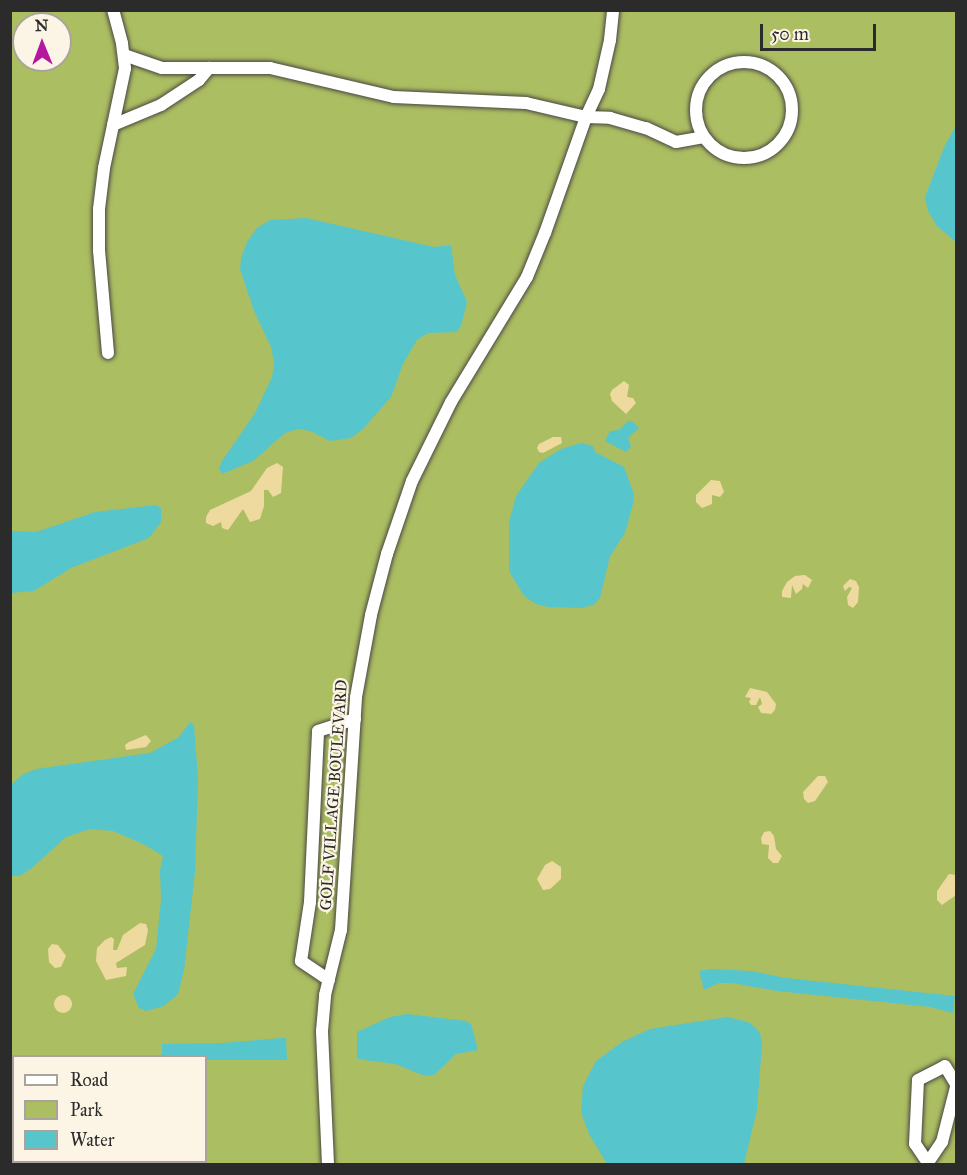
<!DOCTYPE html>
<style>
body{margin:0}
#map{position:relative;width:967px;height:1175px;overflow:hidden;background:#f4e7cd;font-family:"IM FELL Great Primer",serif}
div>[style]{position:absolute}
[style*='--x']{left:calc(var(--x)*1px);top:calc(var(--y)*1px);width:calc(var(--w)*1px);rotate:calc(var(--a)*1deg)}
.green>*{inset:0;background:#acbe62}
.sand>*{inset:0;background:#eeda9e}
.round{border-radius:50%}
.water>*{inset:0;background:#57c5cc}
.roads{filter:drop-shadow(0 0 2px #494743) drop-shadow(0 0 2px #494743)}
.minor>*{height:12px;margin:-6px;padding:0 6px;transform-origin:6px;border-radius:6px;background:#fff}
.minor>.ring{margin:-6px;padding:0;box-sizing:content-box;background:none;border:12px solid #fff;border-radius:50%}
span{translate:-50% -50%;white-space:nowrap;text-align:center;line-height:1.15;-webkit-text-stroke:4.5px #fcf5e5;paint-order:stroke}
.street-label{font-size:16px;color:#2b2b2b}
.frame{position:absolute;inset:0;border:12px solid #2b2b2b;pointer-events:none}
.legend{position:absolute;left:12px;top:1055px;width:195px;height:108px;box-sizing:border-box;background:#fcf5e5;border:2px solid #a8a49b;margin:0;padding:8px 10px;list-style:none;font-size:18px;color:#2b2b2b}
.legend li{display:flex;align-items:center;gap:12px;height:30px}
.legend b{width:30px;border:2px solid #a8a49b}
.north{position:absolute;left:12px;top:12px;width:60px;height:60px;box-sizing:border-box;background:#fcf5e5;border:2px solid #a8a49b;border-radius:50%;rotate:359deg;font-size:16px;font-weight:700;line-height:24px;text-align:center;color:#2b2b2b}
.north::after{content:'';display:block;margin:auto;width:21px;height:27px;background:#b5179e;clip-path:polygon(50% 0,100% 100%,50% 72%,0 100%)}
.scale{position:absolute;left:760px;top:24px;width:116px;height:27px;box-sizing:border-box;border:3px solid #2b2b2b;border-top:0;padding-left:8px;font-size:18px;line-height:21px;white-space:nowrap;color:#2b2b2b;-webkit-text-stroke:4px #fcf5e5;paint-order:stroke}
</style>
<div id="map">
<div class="green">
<div style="clip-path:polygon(evenodd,10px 11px,956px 11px,956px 1164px,11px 1164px,10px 11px,24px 24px,60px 24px,60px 60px,24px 60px,24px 24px,10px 11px,14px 1056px,206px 1056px,206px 1162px,14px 1162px,14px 1056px)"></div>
</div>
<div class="sand">
<div style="clip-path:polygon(624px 381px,629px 385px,627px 397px,633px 398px,636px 403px,626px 414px,612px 401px,610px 394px,612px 390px)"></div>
<div style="clip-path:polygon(553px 437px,561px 437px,562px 443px,543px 453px,539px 452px,537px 448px,539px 444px)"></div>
<div style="clip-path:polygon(277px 463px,283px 467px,281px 493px,273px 497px,268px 490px,264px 490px,264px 506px,260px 519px,250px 522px,243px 509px,228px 530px,222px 528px,221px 522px,213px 526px,206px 523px,206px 517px,210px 510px,251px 491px,267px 468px)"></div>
<div style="clip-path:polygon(711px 480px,720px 481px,724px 492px,720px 497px,712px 495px,712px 504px,702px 508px,696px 502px,696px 495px)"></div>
<div style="clip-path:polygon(805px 575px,812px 580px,808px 588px,803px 584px,802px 589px,796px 594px,792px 585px,791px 598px,782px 597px,782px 591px,787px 582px,795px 576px)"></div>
<div style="clip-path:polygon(850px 579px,856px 581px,859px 587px,858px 602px,853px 608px,848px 605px,847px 597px,852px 588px,849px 587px,845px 591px,843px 586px)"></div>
<div style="clip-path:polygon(750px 688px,767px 692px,776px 704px,775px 710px,771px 714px,761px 713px,758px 707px,762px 704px,760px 697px,756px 705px,751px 705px,749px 702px,751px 698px,745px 697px)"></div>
<div style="clip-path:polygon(146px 735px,151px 741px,146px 747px,126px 750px,125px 745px,129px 742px)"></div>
<div style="clip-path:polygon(818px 776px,825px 776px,828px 782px,815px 801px,808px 803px,804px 799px,803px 792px)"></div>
<div style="clip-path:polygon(764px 832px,770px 831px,774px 836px,776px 849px,782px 856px,778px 863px,773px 863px,768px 858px,769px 845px,762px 844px,761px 838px)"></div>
<div style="clip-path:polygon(552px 861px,561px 867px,561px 879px,550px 889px,543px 890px,537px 879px,545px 865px)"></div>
<div style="clip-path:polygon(949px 874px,956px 875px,956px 895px,942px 905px,937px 900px,937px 891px)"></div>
<div style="clip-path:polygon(140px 923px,146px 924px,148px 930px,145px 945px,116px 963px,117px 968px,127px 967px,126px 976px,106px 980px,96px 961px,97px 948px,105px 940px,111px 937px,114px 939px,113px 950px,117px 950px,123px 935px)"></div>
<div style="clip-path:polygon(52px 944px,58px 945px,66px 956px,61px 967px,55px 968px,49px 962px,48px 949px)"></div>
<div class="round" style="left:54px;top:995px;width:18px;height:18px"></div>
</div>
<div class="water">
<div style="clip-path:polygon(956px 126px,956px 242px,937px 226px,928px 211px,925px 197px,945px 145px)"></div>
<div style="clip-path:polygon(306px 218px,434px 247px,451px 245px,455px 275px,467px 302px,461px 326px,457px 332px,428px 333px,417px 340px,403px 364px,391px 397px,363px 429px,351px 438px,330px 441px,310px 431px,298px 429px,285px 433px,253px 461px,222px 474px,219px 468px,222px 461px,255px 413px,272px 377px,274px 363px,271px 347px,254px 311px,240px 269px,241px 258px,247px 242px,257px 228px,270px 220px)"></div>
<div style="clip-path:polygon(628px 421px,632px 421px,639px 428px,628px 438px,631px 447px,626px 452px,605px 441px,610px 431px,619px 430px)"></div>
<div style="clip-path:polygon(581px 443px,593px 446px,595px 452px,624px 467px,634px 494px,633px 504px,625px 533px,610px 556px,600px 598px,593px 605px,582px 608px,548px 607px,536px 604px,524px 596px,509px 571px,509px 522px,516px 496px,539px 463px,561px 449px)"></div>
<div style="clip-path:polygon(156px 505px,161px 508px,161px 522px,149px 538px,71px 568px,34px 591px,11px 593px,11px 531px,36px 532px,95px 512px)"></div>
<div style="clip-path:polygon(190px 722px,194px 725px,198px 778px,195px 872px,184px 970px,178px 994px,164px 1006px,146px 1011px,139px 1008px,133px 994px,156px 949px,161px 900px,160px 870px,163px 856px,145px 845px,113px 831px,90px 829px,66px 837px,32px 868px,20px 876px,11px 876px,11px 785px,22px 775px,36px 769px,150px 753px,179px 737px)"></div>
<div style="clip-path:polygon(711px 969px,751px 971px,786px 978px,955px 996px,953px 1013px,930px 1007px,777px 991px,732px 983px,719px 983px,704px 990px,699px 971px)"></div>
<div style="clip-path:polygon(407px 1014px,466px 1021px,471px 1024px,478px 1050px,456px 1054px,434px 1075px,425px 1076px,395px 1064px,357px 1059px,357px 1032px,390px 1017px)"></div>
<div style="clip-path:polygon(727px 1017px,748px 1022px,755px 1027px,760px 1033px,762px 1044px,757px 1110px,744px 1164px,607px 1164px,589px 1134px,581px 1112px,583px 1086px,596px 1061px,622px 1042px,650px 1029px)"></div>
<div style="clip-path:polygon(282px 1038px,286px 1038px,287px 1060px,206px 1060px,206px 1056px,162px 1056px,162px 1044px,222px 1043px)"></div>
</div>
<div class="roads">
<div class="minor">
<div style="--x:124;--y:55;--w:40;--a:18.9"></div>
<div style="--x:162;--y:68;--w:47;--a:0"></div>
<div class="ring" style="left:696px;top:62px;width:84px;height:84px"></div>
<div style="--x:113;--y:125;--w:52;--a:-22.6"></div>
<div style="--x:161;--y:105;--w:45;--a:-33.3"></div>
<div style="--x:199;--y:80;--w:16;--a:-50"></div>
<div style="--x:209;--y:68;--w:61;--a:0"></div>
<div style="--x:270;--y:68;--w:127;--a:13.2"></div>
<div style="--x:394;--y:97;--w:132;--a:2.6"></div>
<div style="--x:526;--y:103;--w:62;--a:13.1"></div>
<div style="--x:586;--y:117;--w:24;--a:2"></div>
<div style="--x:610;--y:118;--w:37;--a:16"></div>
<div style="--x:646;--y:128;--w:33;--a:25"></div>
<div style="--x:676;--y:142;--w:28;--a:-10"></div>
<div style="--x:108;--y:353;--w:102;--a:-95"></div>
<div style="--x:99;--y:251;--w:42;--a:-90"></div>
<div style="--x:99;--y:209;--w:41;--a:-83"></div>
<div style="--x:104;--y:168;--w:102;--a:-78.1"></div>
<div style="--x:125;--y:68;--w:25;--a:-97"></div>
<div style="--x:122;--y:43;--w:34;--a:-105"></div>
<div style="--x:329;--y:980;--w:34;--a:-146"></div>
<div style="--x:301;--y:961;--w:60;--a:-81.3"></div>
<div style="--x:310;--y:902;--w:171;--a:-87.3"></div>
<div style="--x:318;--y:731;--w:39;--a:-18"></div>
<div style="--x:928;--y:1163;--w:23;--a:-124"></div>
<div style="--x:915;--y:1144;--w:64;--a:-87.3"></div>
<div style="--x:918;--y:1080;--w:30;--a:-27"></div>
<div style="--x:945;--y:1066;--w:21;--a:59"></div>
<div style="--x:328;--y:1164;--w:133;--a:-92.6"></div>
<div style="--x:322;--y:1031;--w:36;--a:-85"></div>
<div style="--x:325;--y:995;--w:67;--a:-76.2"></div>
<div style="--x:341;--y:930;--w:233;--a:-86.3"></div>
<div style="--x:356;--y:697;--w:83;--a:-79.6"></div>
<div style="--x:371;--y:615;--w:63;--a:-75.3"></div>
<div style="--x:387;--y:554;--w:77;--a:-71.1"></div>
<div style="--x:412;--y:481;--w:88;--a:-63.7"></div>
<div style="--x:451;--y:402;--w:146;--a:-58.7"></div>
<div style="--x:527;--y:277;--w:48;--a:-67.8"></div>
<div style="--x:545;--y:233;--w:123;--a:-70.5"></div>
<div style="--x:586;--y:117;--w:31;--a:-65"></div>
<div style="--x:599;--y:89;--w:50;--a:-77.3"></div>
<div style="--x:610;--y:40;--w:30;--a:-84"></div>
<div style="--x:927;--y:1164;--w:27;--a:-56"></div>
<div style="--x:942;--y:1142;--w:57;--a:-75.7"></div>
</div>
</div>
<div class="street-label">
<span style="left:334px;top:795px;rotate:-86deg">GOLF VILLAGE BOULEVARD</span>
</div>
<div class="frame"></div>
<ul class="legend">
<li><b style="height:8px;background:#fff"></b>Road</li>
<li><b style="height:16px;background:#acbe62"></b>Park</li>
<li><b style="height:16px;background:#57c5cc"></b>Water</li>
</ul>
<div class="north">N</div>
<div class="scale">50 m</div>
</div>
